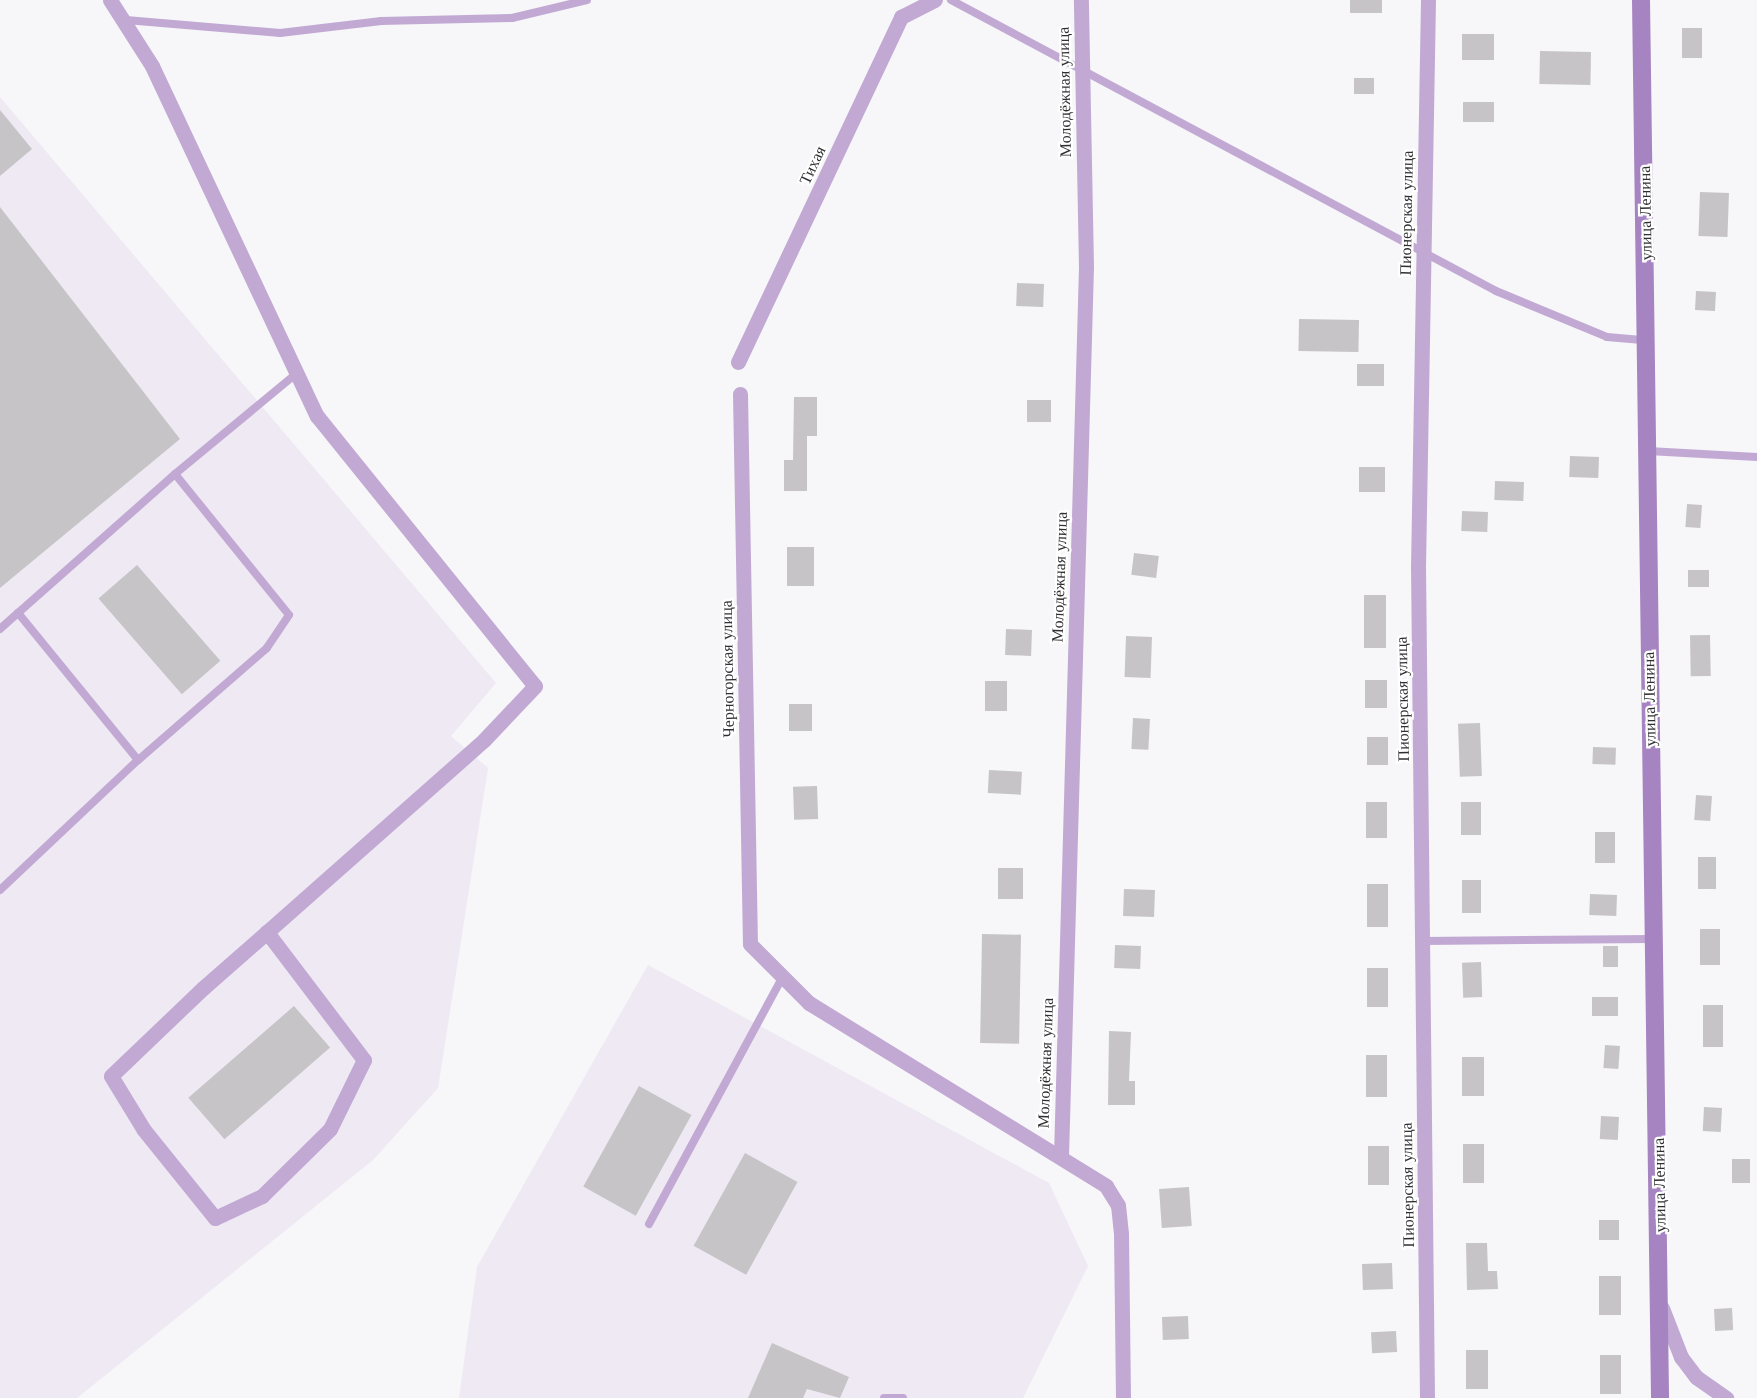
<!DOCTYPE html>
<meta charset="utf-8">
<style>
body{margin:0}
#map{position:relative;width:1757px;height:1398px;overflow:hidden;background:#f7f6f9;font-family:"Libre Baskerville",serif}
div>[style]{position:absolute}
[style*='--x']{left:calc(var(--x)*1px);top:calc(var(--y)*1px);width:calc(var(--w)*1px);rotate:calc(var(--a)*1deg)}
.built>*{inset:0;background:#eee9f3}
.building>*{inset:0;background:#c6c4c7;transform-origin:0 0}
.lane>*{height:8px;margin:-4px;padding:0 4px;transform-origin:4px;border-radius:4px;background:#c1a9d4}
.street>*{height:15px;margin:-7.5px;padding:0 7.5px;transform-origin:7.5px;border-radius:7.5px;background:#c1a9d4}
.secondary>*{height:18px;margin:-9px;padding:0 9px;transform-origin:9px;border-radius:9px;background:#a683c1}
span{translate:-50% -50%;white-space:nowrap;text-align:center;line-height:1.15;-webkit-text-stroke:4.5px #fff;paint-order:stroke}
.street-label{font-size:16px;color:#2f2e30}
</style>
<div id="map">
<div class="built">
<div style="clip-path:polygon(0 97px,496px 683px,451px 736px,488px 768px,438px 1088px,373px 1160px,77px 1398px,0 1398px)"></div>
<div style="clip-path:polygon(648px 965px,1049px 1183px,1088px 1266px,1023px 1398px,459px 1398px,477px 1267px)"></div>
</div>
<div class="building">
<div style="left:1350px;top:0;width:32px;height:13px"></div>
<div style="left:1682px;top:28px;width:20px;height:30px"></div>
<div style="left:1494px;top:34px;width:26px;height:32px;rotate:90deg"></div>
<div style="left:1540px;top:51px;width:51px;height:33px;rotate:1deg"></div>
<div style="left:1354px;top:78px;width:20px;height:16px"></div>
<div style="left:1463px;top:102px;width:31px;height:20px"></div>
<div style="clip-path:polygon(0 110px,32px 149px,0 176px)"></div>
<div style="left:1700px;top:192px;width:29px;height:44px;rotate:2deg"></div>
<div style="clip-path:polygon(0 207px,180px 439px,0 588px)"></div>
<div style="left:1017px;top:283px;width:27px;height:23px;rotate:2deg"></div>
<div style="left:1696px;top:291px;width:20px;height:19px;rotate:3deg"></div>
<div style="left:1299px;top:319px;width:60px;height:32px;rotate:1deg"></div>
<div style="left:1357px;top:364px;width:27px;height:22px"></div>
<div style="clip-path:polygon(794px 397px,817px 397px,817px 436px,807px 436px,807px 491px,784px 491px,784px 460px,793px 460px)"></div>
<div style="left:1051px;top:400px;width:22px;height:24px;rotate:90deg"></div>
<div style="left:1570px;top:456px;width:29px;height:21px;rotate:2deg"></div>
<div style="left:1359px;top:467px;width:26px;height:25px"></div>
<div style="left:1495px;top:481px;width:29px;height:19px;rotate:2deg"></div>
<div style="left:1687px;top:504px;width:15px;height:23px;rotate:4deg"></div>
<div style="left:1462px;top:511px;width:26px;height:20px;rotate:2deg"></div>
<div style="left:787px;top:547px;width:27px;height:39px"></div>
<div style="left:1134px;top:553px;width:25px;height:22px;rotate:7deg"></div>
<div style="left:137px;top:565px;width:127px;height:51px;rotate:49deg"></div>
<div style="left:1688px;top:570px;width:21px;height:17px"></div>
<div style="left:1364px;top:595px;width:22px;height:53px"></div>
<div style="left:1006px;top:629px;width:26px;height:26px;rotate:2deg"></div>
<div style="left:1710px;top:635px;width:41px;height:20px;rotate:89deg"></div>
<div style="left:1126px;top:636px;width:26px;height:41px;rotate:2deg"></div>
<div style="left:1365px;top:680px;width:22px;height:28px"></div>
<div style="left:985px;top:681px;width:22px;height:30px"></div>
<div style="left:789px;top:704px;width:23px;height:27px"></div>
<div style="left:1133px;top:718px;width:17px;height:31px;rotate:3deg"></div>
<div style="left:1480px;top:723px;width:53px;height:22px;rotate:88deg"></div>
<div style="left:1367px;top:737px;width:21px;height:28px"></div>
<div style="left:1593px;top:747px;width:23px;height:17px;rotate:2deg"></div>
<div style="left:989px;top:770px;width:33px;height:23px;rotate:3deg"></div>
<div style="left:817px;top:786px;width:33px;height:24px;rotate:88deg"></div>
<div style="left:1696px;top:795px;width:16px;height:25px;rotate:4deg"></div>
<div style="left:1366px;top:802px;width:21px;height:36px"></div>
<div style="left:1461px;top:802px;width:20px;height:33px"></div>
<div style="left:1595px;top:832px;width:20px;height:31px"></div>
<div style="left:1698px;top:857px;width:18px;height:32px"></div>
<div style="left:998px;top:868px;width:25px;height:31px"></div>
<div style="left:1462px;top:880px;width:19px;height:33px"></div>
<div style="left:1367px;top:884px;width:21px;height:43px"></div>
<div style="left:1124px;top:889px;width:31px;height:27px;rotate:2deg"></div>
<div style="left:1590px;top:894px;width:27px;height:21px;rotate:2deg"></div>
<div style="left:1700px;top:929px;width:20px;height:36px"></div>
<div style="left:982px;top:934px;width:39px;height:109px;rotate:1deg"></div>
<div style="left:1115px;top:945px;width:26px;height:23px;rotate:2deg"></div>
<div style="left:1603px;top:946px;width:15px;height:21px"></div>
<div style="left:1481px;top:962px;width:35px;height:19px;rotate:88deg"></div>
<div style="left:1367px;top:968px;width:21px;height:39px"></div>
<div style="left:1592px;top:997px;width:26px;height:19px"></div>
<div style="left:1703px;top:1005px;width:20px;height:42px"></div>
<div style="left:294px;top:1006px;width:55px;height:140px;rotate:49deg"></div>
<div style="clip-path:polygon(1109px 1031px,1131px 1032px,1129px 1081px,1135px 1081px,1135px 1105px,1108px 1105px)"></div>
<div style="left:1605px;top:1045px;width:15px;height:23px;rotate:4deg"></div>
<div style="left:1366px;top:1055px;width:21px;height:42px"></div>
<div style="left:1462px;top:1057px;width:22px;height:39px"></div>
<div style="left:639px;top:1086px;width:60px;height:115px;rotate:29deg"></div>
<div style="left:1704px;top:1107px;width:18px;height:24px;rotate:3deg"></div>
<div style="left:1601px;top:1116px;width:18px;height:23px;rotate:3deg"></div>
<div style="left:1463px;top:1144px;width:21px;height:39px"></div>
<div style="left:1368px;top:1146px;width:21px;height:39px"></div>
<div style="left:745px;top:1153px;width:60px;height:106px;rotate:29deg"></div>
<div style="left:1732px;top:1159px;width:18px;height:24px"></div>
<div style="left:1189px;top:1187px;width:39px;height:30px;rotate:86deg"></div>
<div style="left:1619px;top:1220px;width:20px;height:20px;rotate:90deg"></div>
<div style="clip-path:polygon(1466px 1243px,1487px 1243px,1488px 1271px,1497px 1271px,1498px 1289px,1467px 1290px)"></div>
<div style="left:1392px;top:1263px;width:26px;height:30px;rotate:88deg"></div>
<div style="left:1599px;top:1276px;width:22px;height:39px"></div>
<div style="left:1732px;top:1308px;width:22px;height:18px;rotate:87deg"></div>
<div style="left:1188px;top:1316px;width:23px;height:26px;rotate:88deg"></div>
<div style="left:1396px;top:1331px;width:21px;height:25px;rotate:87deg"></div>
<div style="clip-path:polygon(772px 1343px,849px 1377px,840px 1398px,807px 1389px,803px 1398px,748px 1398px)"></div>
<div style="left:1466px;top:1350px;width:22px;height:39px"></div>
<div style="left:1621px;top:1355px;width:39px;height:21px;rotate:90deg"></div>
</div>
<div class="lane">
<div style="--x:951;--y:0;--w:618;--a:28.1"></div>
<div style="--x:1496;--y:291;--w:120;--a:22.5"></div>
<div style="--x:1607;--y:337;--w:38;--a:5"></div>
<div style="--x:126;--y:20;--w:155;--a:4.8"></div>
<div style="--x:280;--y:33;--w:102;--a:-6.8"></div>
<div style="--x:381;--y:21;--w:131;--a:-1.3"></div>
<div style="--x:512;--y:18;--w:77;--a:-13.5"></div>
<div style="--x:1648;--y:451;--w:109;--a:3.2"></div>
<div style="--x:175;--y:474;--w:181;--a:51"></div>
<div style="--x:289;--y:615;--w:40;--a:124"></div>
<div style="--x:267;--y:648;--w:171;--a:139"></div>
<div style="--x:138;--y:760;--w:190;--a:-129.2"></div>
<div style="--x:18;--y:613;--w:210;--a:-41.5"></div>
<div style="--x:175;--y:474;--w:158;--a:-39.6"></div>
<div style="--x:0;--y:629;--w:24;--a:-42"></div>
<div style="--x:0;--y:890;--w:190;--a:-43.3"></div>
<div style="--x:1423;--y:941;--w:230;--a:-0.5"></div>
<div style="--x:649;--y:1224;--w:277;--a:-61.6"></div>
<div style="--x:884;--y:1398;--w:19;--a:0"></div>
</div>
<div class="street">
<div style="--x:110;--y:0;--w:78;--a:57.5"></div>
<div style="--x:152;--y:66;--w:387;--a:64.8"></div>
<div style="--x:317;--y:416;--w:347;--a:51.1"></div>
<div style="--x:535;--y:686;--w:74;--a:133.4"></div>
<div style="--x:484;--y:740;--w:290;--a:138.5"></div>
<div style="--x:267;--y:932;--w:85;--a:138.8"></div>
<div style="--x:203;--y:988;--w:127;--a:136.3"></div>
<div style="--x:111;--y:1076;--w:63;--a:58.6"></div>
<div style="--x:144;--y:1130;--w:113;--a:51.1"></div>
<div style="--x:215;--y:1218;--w:52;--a:-25.1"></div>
<div style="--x:262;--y:1196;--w:95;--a:-44.6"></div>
<div style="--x:330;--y:1129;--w:77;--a:-63.8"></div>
<div style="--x:364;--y:1060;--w:161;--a:-127.2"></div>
<div style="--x:738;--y:362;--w:382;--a:-64.7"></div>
<div style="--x:901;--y:17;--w:38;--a:-27"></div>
<div style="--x:740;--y:394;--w:550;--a:88.96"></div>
<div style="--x:750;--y:944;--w:83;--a:45"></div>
<div style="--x:809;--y:1003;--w:349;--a:31.6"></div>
<div style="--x:1106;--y:1186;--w:22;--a:58"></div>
<div style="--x:1118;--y:1205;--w:29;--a:84"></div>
<div style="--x:1121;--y:1234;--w:164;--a:89.3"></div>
<div style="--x:1061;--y:1156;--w:889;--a:-88.39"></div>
<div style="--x:1086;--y:267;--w:267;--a:-91.1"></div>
<div style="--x:1662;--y:1308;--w:53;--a:68.8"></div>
<div style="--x:1681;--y:1357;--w:25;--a:53"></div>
<div style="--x:1696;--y:1377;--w:37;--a:35"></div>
<div style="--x:1427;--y:1398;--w:831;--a:-90.62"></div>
<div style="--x:1418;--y:567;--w:567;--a:-88.99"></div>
</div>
<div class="secondary">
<div style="--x:1641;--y:0;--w:1398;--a:89.22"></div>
</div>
<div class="street-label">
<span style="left:1064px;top:92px;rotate:-91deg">Молодёжная улица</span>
<span style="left:812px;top:165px;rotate:-65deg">Тихая</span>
<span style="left:1406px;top:213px;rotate:-89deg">Пионерская улица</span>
<span style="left:1645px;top:213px;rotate:-91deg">улица Ленина</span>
<span style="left:1059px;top:577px;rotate:-88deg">Молодёжная улица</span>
<span style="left:727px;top:669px;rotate:-91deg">Черногорская улица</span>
<span style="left:1402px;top:699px;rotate:-91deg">Пионерская улица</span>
<span style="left:1649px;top:699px;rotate:-91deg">улица Ленина</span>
<span style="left:1045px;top:1063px;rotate:-88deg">Молодёжная улица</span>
<span style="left:1407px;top:1185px;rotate:-91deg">Пионерская улица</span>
<span style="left:1659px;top:1185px;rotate:-91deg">улица Ленина</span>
</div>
</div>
